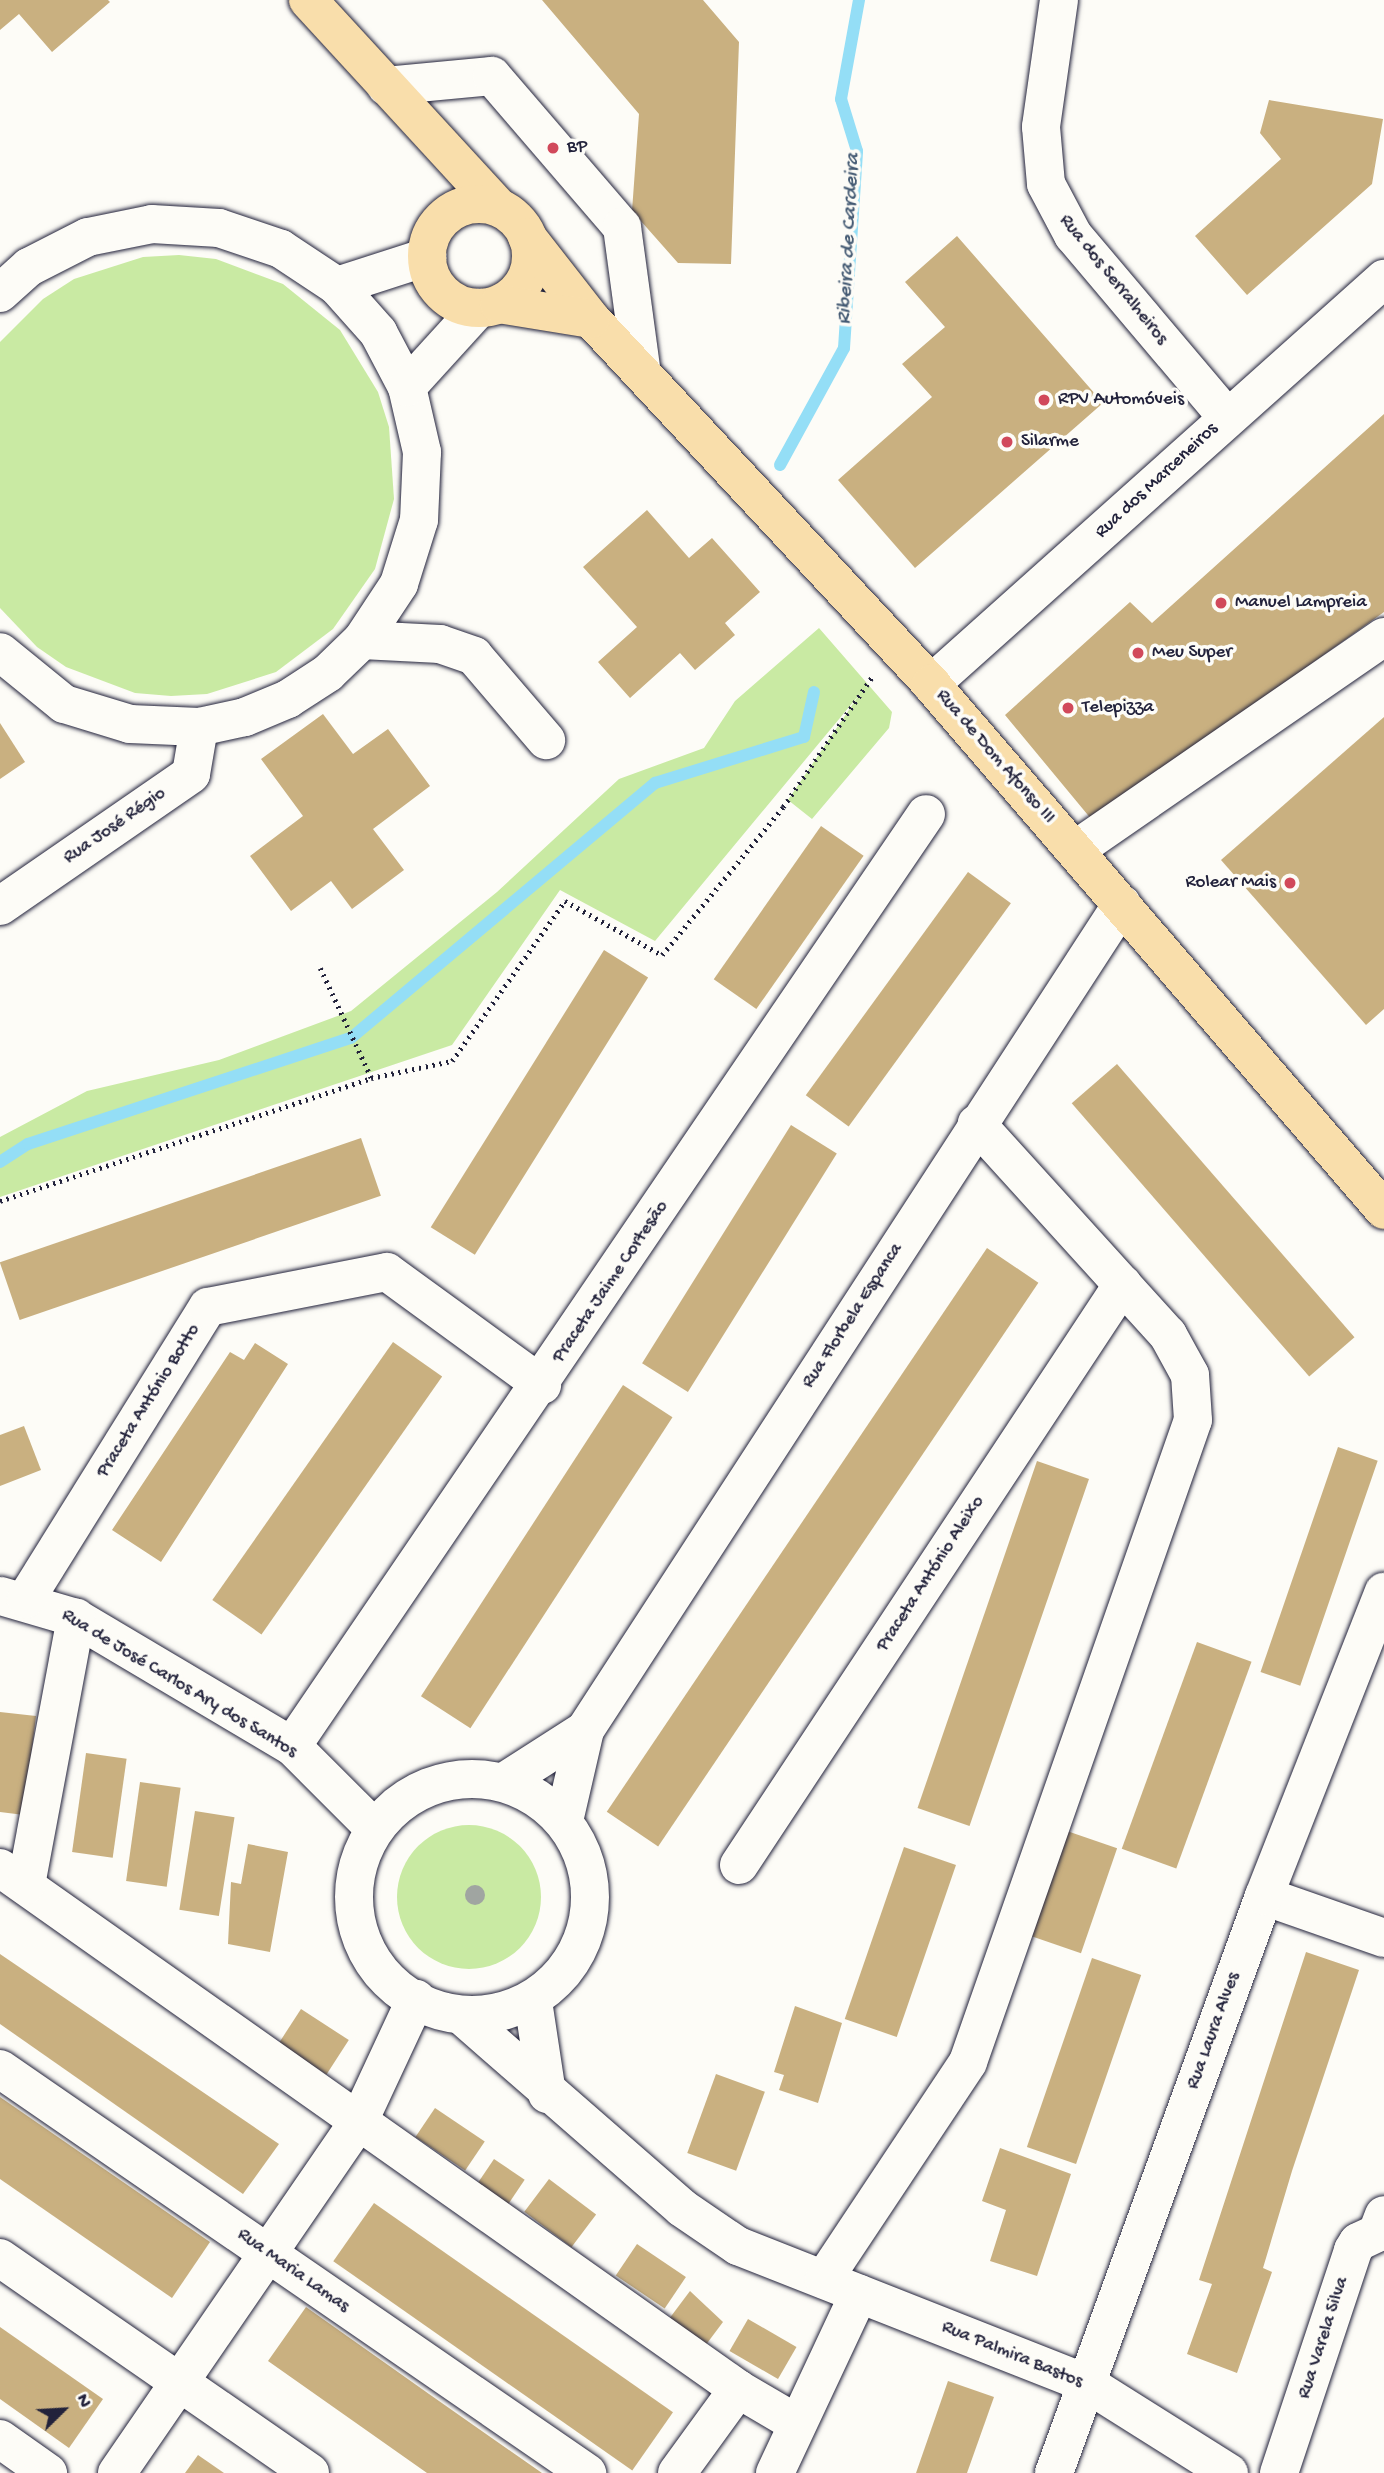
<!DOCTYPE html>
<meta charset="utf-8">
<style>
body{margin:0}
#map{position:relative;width:1384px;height:2473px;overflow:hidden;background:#fdfcf7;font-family:"Gochi Hand",sans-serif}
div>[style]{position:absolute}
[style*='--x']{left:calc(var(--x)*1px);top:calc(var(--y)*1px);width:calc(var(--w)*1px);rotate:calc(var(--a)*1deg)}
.green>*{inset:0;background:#c9eaa3}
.round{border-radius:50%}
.stream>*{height:12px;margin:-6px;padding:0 6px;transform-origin:6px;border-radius:6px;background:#94def6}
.building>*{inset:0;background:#c9b080;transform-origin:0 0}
.path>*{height:4.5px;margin-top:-2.25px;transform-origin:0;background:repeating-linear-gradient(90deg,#22223b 0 2px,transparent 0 7px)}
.roads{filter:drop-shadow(0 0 2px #22223b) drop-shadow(0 0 2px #22223b)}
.minor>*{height:38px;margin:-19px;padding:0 19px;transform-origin:19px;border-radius:19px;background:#fdfcf7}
.minor>.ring{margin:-19px;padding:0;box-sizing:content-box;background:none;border:38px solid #fdfcf7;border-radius:50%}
.major>*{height:38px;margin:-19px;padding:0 19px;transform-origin:19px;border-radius:19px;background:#f9deab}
.major>.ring{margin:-19px;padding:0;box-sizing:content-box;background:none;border:38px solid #f9deab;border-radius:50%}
.trees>*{width:20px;height:20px;margin:-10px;border-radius:50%;background:#a0a5a1}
.dots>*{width:19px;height:19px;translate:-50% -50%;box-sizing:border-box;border:4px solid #fdfcf7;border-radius:50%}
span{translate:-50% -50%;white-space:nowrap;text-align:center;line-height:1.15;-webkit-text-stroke:7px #fdfcf7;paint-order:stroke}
.poi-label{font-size:19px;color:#22223b}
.left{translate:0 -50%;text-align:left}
.right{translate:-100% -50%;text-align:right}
.street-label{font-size:19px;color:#22223b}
.water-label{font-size:21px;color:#445a73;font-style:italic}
.north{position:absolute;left:28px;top:2375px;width:70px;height:70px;-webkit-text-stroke:5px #fdfcf7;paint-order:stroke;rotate:66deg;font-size:19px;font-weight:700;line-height:28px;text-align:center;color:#22223b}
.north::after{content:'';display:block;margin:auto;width:24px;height:32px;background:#22223b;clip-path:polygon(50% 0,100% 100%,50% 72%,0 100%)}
</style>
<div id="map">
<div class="green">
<div style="clip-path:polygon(179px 255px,216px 259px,283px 284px,340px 330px,378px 392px,389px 427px,394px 499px,375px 569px,333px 629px,276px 672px,207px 694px,171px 696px,135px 693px,66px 667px,37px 647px,0 608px,0 342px,43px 299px,74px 279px,143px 257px)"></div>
<div style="clip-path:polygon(819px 628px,892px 712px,889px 728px,812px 819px,788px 800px,859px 695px,655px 941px,560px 890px,452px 1045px,0 1197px,0 1137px,87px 1091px,219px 1060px,351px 1011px,497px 892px,619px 779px,704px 748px,735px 701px)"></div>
<div class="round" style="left:397px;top:1825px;width:144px;height:144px"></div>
</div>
<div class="stream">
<div style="--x:780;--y:465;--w:133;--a:-61.3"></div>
<div style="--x:844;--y:348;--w:197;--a:-86.2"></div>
<div style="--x:857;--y:151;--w:54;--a:-107.1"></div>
<div style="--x:841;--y:99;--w:101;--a:-79.7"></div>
<div style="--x:0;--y:1162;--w:33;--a:-33"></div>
<div style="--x:28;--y:1144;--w:340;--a:-18.2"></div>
<div style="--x:351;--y:1038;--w:397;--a:-40"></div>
<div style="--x:655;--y:783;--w:156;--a:-17.2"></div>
<div style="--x:804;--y:737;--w:46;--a:-77.5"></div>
</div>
<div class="building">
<div style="clip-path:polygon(0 0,108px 0,110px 2px,52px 52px,19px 14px,0 30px)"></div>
<div style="clip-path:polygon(542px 0,703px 0,739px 42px,731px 264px,678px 263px,632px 211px,639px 114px)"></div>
<div style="clip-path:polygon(1269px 100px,1383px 119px,1372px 184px,1247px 295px,1195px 236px,1281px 159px,1260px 133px)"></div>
<div style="clip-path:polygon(957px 236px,1103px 403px,915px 568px,838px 480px,932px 397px,902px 364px,945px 327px,905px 282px)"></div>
<div style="clip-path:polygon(1384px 414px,1384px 612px,1092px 820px,1005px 715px,1130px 602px,1152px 623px)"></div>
<div style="clip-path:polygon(647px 510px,689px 558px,712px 538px,760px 592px,725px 623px,735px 635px,695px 670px,680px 653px,630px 698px,598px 662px,637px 627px,583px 567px)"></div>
<div style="clip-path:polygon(323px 714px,353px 754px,388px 729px,430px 786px,373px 829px,404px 870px,352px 909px,331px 881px,291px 911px,250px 856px,303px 816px,261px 759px)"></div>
<div style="clip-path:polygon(1384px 717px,1384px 1009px,1366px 1025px,1221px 860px)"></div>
<div style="clip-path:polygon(0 723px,25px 762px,0 779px)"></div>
<div style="left:821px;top:826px;width:52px;height:187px;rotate:35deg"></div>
<div style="left:968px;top:872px;width:53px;height:276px;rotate:36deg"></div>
<div style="left:604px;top:950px;width:52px;height:327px;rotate:32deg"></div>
<div style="left:1117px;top:1064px;width:362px;height:60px;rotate:49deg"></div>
<div style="left:791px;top:1125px;width:54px;height:281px;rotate:32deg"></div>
<div style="left:361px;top:1138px;width:61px;height:382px;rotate:71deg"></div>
<div style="left:987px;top:1248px;width:62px;height:680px;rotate:34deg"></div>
<div style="left:393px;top:1342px;width:60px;height:315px;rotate:35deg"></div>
<div style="clip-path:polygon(255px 1343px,288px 1364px,161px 1562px,112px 1530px,230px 1352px,244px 1360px)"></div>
<div style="left:623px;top:1385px;width:59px;height:371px;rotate:33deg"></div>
<div style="clip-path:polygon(24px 1426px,41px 1470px,0 1486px,0 1435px)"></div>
<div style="left:1338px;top:1447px;width:42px;height:238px;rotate:19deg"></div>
<div style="left:1037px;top:1461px;width:55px;height:367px;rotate:19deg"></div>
<div style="left:1197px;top:1642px;width:58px;height:220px;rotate:20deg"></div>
<div style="clip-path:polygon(0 1712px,36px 1716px,24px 1815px,0 1812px)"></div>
<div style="left:86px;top:1753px;width:41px;height:100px;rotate:8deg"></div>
<div style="left:140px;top:1782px;width:41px;height:100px;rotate:8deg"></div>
<div style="left:195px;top:1811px;width:40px;height:100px;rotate:9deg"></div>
<div style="left:1067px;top:1831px;width:53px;height:111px;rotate:19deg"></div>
<div style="clip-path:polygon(248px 1844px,288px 1852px,270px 1952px,228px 1944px,231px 1882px,241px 1884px)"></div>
<div style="left:904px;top:1847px;width:55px;height:182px;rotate:19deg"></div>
<div style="clip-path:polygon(1306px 1952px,1359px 1970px,1292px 2171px,1263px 2268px,1272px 2272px,1237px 2373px,1187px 2354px,1212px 2284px,1199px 2280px)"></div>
<div style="clip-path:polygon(0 1954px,279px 2144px,243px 2194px,0 2024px)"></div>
<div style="left:1092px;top:1958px;width:52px;height:200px;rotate:19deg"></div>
<div style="clip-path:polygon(795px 2006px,842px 2023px,818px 2103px,779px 2090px,784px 2075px,774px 2072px)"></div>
<div style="left:301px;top:2009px;width:57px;height:41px;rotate:33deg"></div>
<div style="left:716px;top:2074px;width:52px;height:84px;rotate:20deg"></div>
<div style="clip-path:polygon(0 2097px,210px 2242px,172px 2298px,0 2179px)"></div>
<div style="left:435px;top:2108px;width:60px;height:35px;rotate:34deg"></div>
<div style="clip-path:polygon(1000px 2148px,1071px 2174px,1037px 2276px,990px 2261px,1006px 2210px,982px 2201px)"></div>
<div style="left:494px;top:2159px;width:37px;height:35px;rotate:34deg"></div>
<div style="left:549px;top:2179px;width:59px;height:41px;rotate:37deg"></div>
<div style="left:374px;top:2203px;width:365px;height:71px;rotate:35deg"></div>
<div style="left:637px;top:2244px;width:59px;height:38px;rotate:34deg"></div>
<div style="clip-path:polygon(690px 2291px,723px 2322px,705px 2346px,669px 2319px)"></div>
<div style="clip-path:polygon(306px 2307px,429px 2394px,542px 2473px,427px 2473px,268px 2361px)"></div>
<div style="left:748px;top:2319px;width:56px;height:37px;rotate:30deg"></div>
<div style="clip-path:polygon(0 2327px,103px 2399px,69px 2448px,0 2399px)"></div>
<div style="clip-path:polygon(948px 2381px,994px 2397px,967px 2473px,916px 2473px)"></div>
<div style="clip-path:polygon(198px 2455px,224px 2473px,185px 2473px)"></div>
</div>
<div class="path">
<div style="--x:371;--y:1078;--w:83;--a:-11.9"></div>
<div style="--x:452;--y:1061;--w:196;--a:-54.8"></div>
<div style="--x:565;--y:901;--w:111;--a:29.1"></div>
<div style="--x:662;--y:955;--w:191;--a:-50.7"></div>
<div style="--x:783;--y:807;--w:158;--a:-55.6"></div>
<div style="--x:0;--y:1201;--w:391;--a:-18.3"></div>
<div style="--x:371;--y:1078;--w:121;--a:-114.9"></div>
</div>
<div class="roads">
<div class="minor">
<div style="--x:1059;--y:0;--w:128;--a:98.1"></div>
<div style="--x:1041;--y:127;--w:57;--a:85"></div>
<div style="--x:1046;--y:184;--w:58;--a:62.1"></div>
<div style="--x:1073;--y:235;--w:238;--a:49.8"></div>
<div style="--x:386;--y:86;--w:106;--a:-5.4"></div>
<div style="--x:492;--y:76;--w:199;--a:49.3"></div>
<div style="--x:622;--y:227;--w:141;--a:82.3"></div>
<div style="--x:337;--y:286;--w:95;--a:-17.9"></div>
<div style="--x:0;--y:293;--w:39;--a:-42"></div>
<div style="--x:29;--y:267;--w:66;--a:-27"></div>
<div style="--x:88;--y:237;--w:65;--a:-11.5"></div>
<div style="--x:152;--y:224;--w:67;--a:3.4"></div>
<div style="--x:219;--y:228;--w:65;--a:18.7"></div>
<div style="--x:281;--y:249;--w:67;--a:33.5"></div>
<div style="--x:337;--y:286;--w:62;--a:48.3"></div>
<div style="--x:378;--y:332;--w:62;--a:62.2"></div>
<div style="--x:407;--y:387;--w:67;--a:77"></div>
<div style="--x:422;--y:452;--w:68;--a:92.5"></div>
<div style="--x:419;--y:520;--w:67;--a:107.4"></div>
<div style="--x:399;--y:584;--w:67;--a:123.5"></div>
<div style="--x:362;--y:640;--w:47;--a:135.9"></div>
<div style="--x:328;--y:673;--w:48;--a:147"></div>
<div style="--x:288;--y:699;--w:47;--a:157.3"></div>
<div style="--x:245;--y:717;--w:47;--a:167.7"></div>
<div style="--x:199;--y:727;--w:69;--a:-177.5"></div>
<div style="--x:130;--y:724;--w:69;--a:-163.1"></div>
<div style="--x:64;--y:704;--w:82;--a:-140.9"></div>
<div style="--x:407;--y:387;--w:107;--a:-47.7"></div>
<div style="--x:362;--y:640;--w:78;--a:2.9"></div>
<div style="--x:440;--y:644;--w:36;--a:19"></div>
<div style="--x:474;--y:656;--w:111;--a:49.4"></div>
<div style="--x:931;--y:684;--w:608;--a:-41.8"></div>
<div style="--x:1075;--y:850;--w:375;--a:-34.6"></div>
<div style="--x:0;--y:906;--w:232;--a:-34.6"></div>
<div style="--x:191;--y:774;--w:48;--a:-80.3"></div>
<div style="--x:1;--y:1596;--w:78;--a:16.3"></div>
<div style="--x:76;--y:1618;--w:251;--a:30.7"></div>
<div style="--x:292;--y:1746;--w:116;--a:45"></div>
<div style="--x:26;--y:1599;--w:344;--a:-58.1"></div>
<div style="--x:208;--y:1307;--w:182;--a:-11.1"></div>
<div style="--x:387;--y:1272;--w:192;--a:36.1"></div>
<div style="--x:292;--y:1746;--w:1127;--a:-55.77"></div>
<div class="ring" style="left:354px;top:1779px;width:198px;height:198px"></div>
<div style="--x:504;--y:1782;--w:96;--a:-32.7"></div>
<div style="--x:564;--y:1821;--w:93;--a:-77"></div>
<div style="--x:585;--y:1730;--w:985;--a:-56.97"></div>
<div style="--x:739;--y:1865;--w:696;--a:-56.54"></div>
<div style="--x:0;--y:1868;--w:903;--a:35.22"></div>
<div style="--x:738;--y:2389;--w:65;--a:30.5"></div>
<div style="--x:26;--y:1885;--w:272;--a:-79.4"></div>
<div style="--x:1264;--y:1896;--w:127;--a:19.3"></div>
<div style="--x:533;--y:2001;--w:94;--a:81.4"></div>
<div style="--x:461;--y:2015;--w:293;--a:41.1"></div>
<div style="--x:682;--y:2208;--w:68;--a:34.2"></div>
<div style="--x:738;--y:2246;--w:374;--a:21.5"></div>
<div style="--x:1086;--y:2383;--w:169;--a:32.2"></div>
<div style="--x:0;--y:2069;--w:713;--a:34.54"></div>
<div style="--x:0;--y:2258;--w:377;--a:34.7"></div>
<div style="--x:824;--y:2279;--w:260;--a:-56.4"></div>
<div style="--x:968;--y:2062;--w:680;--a:-70.69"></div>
<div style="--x:1193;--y:1420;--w:45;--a:-93.8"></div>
<div style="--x:1190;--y:1375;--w:46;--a:-118.8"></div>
<div style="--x:1168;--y:1335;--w:285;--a:-132.2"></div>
<div style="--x:0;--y:2439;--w:59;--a:35.3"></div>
<div style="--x:117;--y:2473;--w:427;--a:-55.5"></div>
<div style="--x:359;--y:2121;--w:135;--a:-65"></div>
<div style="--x:677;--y:2473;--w:104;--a:-54"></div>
<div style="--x:775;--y:2473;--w:198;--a:-64.9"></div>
<div style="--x:1054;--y:2473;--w:614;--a:-70"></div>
<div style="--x:1264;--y:1896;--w:327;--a:-68.5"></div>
<div style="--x:1279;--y:2473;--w:235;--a:-71.6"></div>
<div style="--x:1353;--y:2250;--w:9;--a:-58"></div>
<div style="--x:1358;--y:2242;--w:21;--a:-25"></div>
<div style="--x:1377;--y:2233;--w:19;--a:-69"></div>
</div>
<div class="major">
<div style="--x:308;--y:0;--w:282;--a:47.4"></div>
<div class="ring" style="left:427px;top:204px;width:66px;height:66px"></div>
<div style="--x:527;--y:237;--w:104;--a:52"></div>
<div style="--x:591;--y:319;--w:499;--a:47"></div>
<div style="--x:931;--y:684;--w:694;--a:49.26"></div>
<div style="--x:499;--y:304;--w:93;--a:9.3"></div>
</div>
</div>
<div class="trees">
<div style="left:475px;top:1895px"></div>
</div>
<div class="dots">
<div style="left:553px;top:148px;background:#d1495b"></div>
<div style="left:1044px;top:400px;background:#d1495b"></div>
<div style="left:1007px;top:442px;background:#d1495b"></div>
<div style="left:1221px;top:603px;background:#d1495b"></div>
<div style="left:1138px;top:653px;background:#d1495b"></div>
<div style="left:1068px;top:708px;background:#d1495b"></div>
<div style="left:1290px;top:883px;background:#d1495b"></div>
</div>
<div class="poi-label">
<span class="left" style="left:567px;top:148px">BP</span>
<span class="left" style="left:1058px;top:400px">RPV Automóveis</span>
<span class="left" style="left:1021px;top:442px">Silarme</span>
<span class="left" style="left:1235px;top:603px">Manuel Lampreia</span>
<span class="left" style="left:1152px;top:653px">Meu Super</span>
<span class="left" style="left:1082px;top:708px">Telepizza</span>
<span class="right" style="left:1276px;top:883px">Rolear Mais</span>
</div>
<div class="street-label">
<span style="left:1113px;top:280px;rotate:51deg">Rua dos Serralheiros</span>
<span style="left:1157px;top:481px;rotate:-43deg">Rua dos Marceneiros</span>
<span style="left:995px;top:757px;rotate:49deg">Rua de Dom Afonso III</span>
<span style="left:115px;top:826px;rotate:-35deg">Rua José Régio</span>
<span style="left:611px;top:1282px;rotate:-56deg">Praceta Jaime Cortesão</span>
<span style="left:853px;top:1316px;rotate:-57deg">Rua Florbela Espanca</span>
<span style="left:149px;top:1401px;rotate:-58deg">Praceta António Botto</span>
<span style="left:931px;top:1574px;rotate:-57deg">Praceta António Aleixo</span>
<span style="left:179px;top:1684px;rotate:31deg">Rua de José Carlos Ary dos Santos</span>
<span style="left:1214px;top:2031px;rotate:-70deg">Rua Laura Alves</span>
<span style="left:293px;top:2271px;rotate:35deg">Rua Maria Lamas</span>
<span style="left:1324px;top:2338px;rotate:-72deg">Rua Varela Silva</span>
<span style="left:1012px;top:2355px;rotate:22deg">Rua Palmira Bastos</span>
</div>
<div class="water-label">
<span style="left:850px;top:239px;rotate:-87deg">Ribeira de Cardeira</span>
</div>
<div class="north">N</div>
</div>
